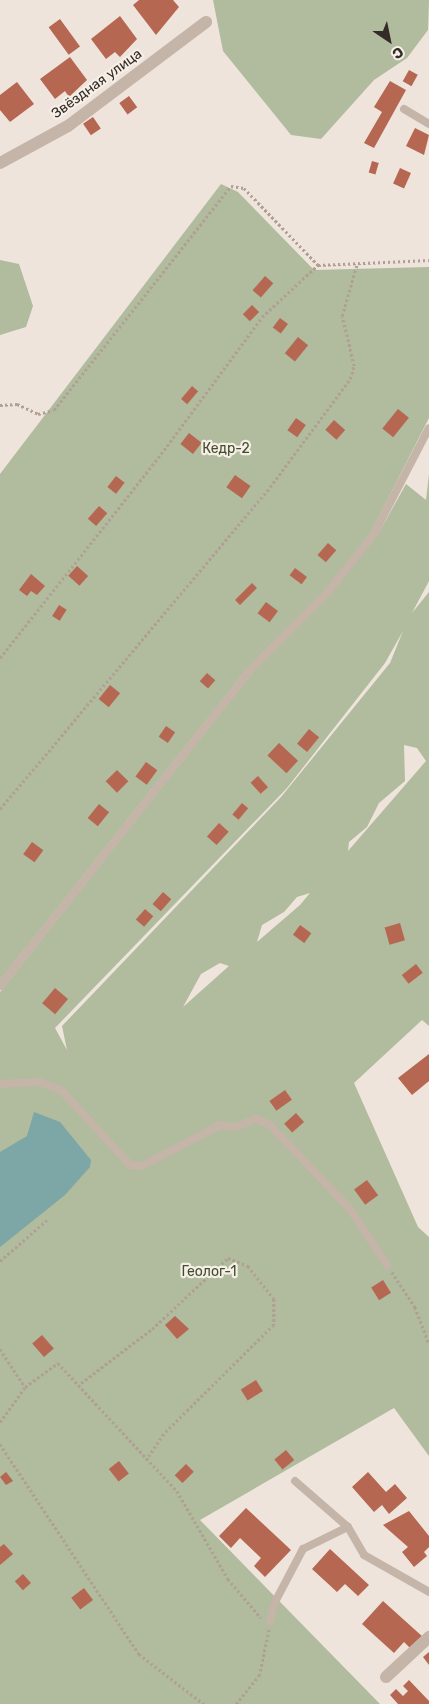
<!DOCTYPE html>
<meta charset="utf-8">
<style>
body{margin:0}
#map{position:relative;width:429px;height:1704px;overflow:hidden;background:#eee4db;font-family:Rubik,sans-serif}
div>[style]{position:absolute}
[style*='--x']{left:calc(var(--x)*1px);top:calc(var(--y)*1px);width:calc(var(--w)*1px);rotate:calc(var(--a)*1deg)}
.green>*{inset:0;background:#b1bb9d}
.water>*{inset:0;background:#7da6a7}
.building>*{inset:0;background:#b66751;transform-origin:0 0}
.path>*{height:2.5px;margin-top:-1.25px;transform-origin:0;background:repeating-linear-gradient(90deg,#b09f93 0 2.5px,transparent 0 5px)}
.lane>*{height:8px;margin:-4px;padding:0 4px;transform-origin:4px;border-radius:4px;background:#c4b5a8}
.street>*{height:12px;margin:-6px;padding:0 6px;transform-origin:6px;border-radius:6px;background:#c4b5a8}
span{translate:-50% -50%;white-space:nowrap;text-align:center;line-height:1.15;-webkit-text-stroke:4.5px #f6efe6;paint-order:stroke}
.street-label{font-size:14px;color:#322b27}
.park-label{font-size:14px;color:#424d2e}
.north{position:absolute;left:364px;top:15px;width:50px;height:50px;-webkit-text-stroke:4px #f6efe6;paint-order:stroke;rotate:146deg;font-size:14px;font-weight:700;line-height:20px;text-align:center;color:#322b27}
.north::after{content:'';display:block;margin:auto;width:18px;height:22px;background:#322b27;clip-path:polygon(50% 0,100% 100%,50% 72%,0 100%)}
</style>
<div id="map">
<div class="green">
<div style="clip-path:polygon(213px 0,429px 0,428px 30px,407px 58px,374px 80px,321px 139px,291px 135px,223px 51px)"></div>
<div style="clip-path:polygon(221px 184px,238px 192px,314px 270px,429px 267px,429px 418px,371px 532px,324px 592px,249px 666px,0 980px,0 474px)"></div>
<div style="clip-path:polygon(0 260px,19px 264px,33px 306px,26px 327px,0 335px)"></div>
<div style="clip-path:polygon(evenodd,429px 474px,429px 581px,412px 613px,429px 592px,429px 1026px,422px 1020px,354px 1083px,418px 1227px,429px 1237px,429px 1456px,394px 1408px,200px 1520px,380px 1704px,0 1704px,0 992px,254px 671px,377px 536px,406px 484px,426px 500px,429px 474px,403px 631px,390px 663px,281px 797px,62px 1026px,67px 1050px,55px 1028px,287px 788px,385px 663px,403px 631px,429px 474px,404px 745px,417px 748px,426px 761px,348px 851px,349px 842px,367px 827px,379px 803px,405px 781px,404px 745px,429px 474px,310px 893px,300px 905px,257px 942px,262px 925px,284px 912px,297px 897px,310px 893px,429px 474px,220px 963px,229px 966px,183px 1007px,201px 974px,220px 963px)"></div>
</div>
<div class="water">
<div style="clip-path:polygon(34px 1112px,60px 1122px,91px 1160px,90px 1167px,65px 1195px,0 1247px,0 1152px,27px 1136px)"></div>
</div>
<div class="building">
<div style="clip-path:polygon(139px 0,173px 0,179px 7px,156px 35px,133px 5px)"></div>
<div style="clip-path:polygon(120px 16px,137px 39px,120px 57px,115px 52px,106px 59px,91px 39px)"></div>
<div style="left:60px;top:19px;width:34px;height:14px;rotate:54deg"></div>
<div style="clip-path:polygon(70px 57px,87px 80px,69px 97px,65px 91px,55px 99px,40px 79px)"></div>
<div style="left:409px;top:70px;width:10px;height:13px;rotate:29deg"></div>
<div style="clip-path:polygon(390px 81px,406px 90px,374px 148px,364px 143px,382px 112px,374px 107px)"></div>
<div style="clip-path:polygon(17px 82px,34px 104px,10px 122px,0 110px,0 95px)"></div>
<div style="left:129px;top:96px;width:14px;height:12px;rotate:54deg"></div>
<div style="left:93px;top:117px;width:14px;height:12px;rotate:56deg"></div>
<div style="clip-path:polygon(415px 128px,429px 135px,424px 155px,406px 146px)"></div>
<div style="left:372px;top:161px;width:7px;height:12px;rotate:16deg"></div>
<div style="left:400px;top:168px;width:12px;height:17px;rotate:24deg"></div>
<div style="left:265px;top:276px;width:11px;height:19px;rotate:41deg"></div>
<div style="left:252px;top:305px;width:10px;height:13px;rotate:45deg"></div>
<div style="left:280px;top:318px;width:10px;height:12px;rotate:37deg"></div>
<div style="left:298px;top:337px;width:13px;height:21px;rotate:39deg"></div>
<div style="left:192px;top:386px;width:8px;height:17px;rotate:40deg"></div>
<div style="left:398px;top:409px;width:14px;height:25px;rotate:39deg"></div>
<div style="left:296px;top:418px;width:12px;height:15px;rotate:35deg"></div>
<div style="left:334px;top:420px;width:15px;height:13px;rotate:42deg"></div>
<div style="left:189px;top:433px;width:16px;height:14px;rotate:38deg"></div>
<div style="left:235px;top:475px;width:19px;height:15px;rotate:35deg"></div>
<div style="left:116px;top:476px;width:11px;height:14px;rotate:38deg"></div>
<div style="left:99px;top:506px;width:11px;height:17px;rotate:41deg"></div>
<div style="left:328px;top:543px;width:11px;height:16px;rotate:41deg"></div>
<div style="left:77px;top:566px;width:15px;height:13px;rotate:42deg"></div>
<div style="left:295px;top:568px;width:15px;height:9px;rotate:37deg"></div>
<div style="clip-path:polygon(31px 574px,45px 586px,37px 595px,31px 591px,27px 596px,19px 590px)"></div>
<div style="left:252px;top:583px;width:7px;height:24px;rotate:45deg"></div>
<div style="left:266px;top:602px;width:15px;height:14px;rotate:37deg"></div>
<div style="left:59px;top:605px;width:9px;height:13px;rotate:32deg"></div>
<div style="left:207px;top:673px;width:11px;height:11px;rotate:41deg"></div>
<div style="left:110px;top:685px;width:13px;height:18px;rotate:39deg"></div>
<div style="left:166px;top:726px;width:11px;height:13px;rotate:34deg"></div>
<div style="left:309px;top:729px;width:13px;height:19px;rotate:39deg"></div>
<div style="left:279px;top:743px;width:26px;height:17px;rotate:43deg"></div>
<div style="left:146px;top:762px;width:14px;height:18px;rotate:36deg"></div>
<div style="left:117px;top:770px;width:16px;height:16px;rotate:45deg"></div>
<div style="left:258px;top:776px;width:15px;height:10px;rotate:48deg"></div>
<div style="left:242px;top:803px;width:8px;height:15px;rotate:40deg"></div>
<div style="left:99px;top:804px;width:13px;height:18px;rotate:39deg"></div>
<div style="left:219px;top:823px;width:13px;height:18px;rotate:42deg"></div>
<div style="left:32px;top:842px;width:14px;height:15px;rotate:36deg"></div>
<div style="left:163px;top:892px;width:11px;height:16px;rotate:41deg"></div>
<div style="left:145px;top:909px;width:11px;height:14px;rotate:41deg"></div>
<div style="left:400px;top:923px;width:18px;height:16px;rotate:74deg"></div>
<div style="left:300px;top:925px;width:14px;height:12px;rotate:36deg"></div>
<div style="left:416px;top:964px;width:11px;height:18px;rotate:52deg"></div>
<div style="left:55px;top:988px;width:17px;height:20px;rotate:40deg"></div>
<div style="clip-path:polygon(429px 1054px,429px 1081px,412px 1095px,398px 1078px)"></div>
<div style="left:285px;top:1090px;width:12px;height:19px;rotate:55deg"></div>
<div style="left:296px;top:1113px;width:12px;height:16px;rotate:48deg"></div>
<div style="left:367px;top:1180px;width:19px;height:16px;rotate:54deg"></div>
<div style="left:383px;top:1280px;width:15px;height:14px;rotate:58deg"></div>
<div style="clip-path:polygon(175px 1316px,189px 1329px,177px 1339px,165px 1325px)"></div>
<div style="left:42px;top:1335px;width:18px;height:13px;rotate:49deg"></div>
<div style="left:256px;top:1380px;width:13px;height:18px;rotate:58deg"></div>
<div style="left:286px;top:1450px;width:13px;height:15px;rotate:51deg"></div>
<div style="left:119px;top:1461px;width:16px;height:13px;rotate:52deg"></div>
<div style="left:186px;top:1464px;width:11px;height:16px;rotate:45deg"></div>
<div style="clip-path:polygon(6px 1472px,13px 1481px,6px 1485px,0 1477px)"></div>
<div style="clip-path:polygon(368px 1472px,386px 1492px,395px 1484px,407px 1498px,389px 1514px,382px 1505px,374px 1512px,352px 1487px)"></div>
<div style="clip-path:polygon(246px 1508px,291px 1550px,265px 1577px,254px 1566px,261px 1558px,240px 1538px,231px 1548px,219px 1536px)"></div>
<div style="clip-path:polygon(409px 1511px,429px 1536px,429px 1547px,424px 1552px,427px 1556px,414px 1567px,402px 1552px,408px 1547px,383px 1525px)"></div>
<div style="clip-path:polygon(4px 1544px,13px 1554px,0 1565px,0 1547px)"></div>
<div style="clip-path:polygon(330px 1549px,369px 1585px,358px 1596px,345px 1584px,337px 1592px,312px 1569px)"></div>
<div style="left:23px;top:1574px;width:12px;height:11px;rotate:48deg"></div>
<div style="left:84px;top:1588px;width:15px;height:16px;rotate:53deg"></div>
<div style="clip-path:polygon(383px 1601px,423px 1637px,412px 1650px,404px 1642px,394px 1653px,362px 1624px)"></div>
<div style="clip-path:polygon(429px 1652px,429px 1665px,423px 1657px)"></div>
<div style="clip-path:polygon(409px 1680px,429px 1701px,429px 1704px,398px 1704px,390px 1695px,396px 1689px,403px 1696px,408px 1691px,403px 1686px)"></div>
</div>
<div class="path">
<div style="--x:0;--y:405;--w:17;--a:-3"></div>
<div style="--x:17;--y:404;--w:23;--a:25"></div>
<div style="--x:38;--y:414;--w:16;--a:-14"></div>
<div style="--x:54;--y:410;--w:285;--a:-51.7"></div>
<div style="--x:231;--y:186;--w:13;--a:9"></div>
<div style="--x:244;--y:188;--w:107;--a:46.1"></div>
<div style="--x:0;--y:658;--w:255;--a:-51.7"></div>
<div style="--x:158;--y:458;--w:175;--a:-53.6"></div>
<div style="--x:262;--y:317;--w:76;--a:-42.9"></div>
<div style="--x:318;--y:265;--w:111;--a:-2.6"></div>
<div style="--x:0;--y:809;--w:420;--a:-50"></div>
<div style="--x:270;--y:487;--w:134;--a:-53.5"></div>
<div style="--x:350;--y:379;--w:14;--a:-73"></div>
<div style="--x:354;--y:366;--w:51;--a:-103.5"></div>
<div style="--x:342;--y:316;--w:54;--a:-73.9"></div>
<div style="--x:0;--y:1261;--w:62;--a:-41.1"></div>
<div style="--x:392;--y:1272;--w:42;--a:56.7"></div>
<div style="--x:415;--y:1307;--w:40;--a:69"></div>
<div style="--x:0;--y:1349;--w:45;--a:56.7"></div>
<div style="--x:81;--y:1383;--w:89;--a:-37.3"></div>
<div style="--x:152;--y:1329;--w:104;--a:-43.1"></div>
<div style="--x:228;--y:1258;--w:22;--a:22"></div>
<div style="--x:248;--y:1266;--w:42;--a:51.8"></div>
<div style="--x:274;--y:1299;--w:26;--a:90"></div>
<div style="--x:274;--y:1325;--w:155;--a:135.3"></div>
<div style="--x:164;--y:1434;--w:27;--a:124"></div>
<div style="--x:0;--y:1422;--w:43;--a:-54.5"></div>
<div style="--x:25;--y:1387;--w:41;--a:-36"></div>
<div style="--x:58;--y:1363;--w:175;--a:47.1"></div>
<div style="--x:177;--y:1491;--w:102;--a:59.9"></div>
<div style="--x:228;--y:1579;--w:51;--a:49.8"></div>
<div style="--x:0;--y:1444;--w:252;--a:56.5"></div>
<div style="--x:139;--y:1654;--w:82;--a:37.6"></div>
<div style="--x:236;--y:1704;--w:36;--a:-51"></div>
<div style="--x:259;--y:1676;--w:48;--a:-78"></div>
</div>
<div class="lane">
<div style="--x:404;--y:109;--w:29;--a:31"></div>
<div style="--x:0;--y:986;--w:404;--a:-51.6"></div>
<div style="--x:251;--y:669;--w:106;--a:-45"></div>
<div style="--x:326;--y:594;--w:77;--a:-51.3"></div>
<div style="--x:374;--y:534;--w:119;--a:-62.6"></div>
<div style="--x:0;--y:1084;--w:40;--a:-2.9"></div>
<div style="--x:40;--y:1082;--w:24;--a:22"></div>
<div style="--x:62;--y:1091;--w:100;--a:47.4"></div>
<div style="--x:130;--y:1165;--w:12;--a:5"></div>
<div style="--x:142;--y:1166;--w:88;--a:-27.7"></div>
<div style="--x:220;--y:1125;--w:15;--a:8"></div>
<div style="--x:235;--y:1127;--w:22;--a:-21"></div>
<div style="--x:256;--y:1119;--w:14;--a:21"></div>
<div style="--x:269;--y:1124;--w:116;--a:46.4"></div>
<div style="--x:349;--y:1208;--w:69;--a:56.3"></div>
<div style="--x:295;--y:1481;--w:70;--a:41"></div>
<div style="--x:270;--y:1621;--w:20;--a:-75"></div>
<div style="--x:275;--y:1602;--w:60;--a:-62.2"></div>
<div style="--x:303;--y:1549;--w:50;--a:-26.1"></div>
<div style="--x:348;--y:1527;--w:32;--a:60"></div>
<div style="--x:364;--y:1555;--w:75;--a:29.6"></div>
</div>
<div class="street">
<div style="--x:0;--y:163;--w:77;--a:-28.6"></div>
<div style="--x:68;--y:126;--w:173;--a:-37"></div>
<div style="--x:386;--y:1677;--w:59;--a:-42.9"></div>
</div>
<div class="street-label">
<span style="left:97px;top:84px;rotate:-36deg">Звёздная улица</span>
</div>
<div class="park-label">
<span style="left:226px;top:449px">Кедр-2</span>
<span style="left:209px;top:1272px">Геолог-1</span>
</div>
<div class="north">С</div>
</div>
